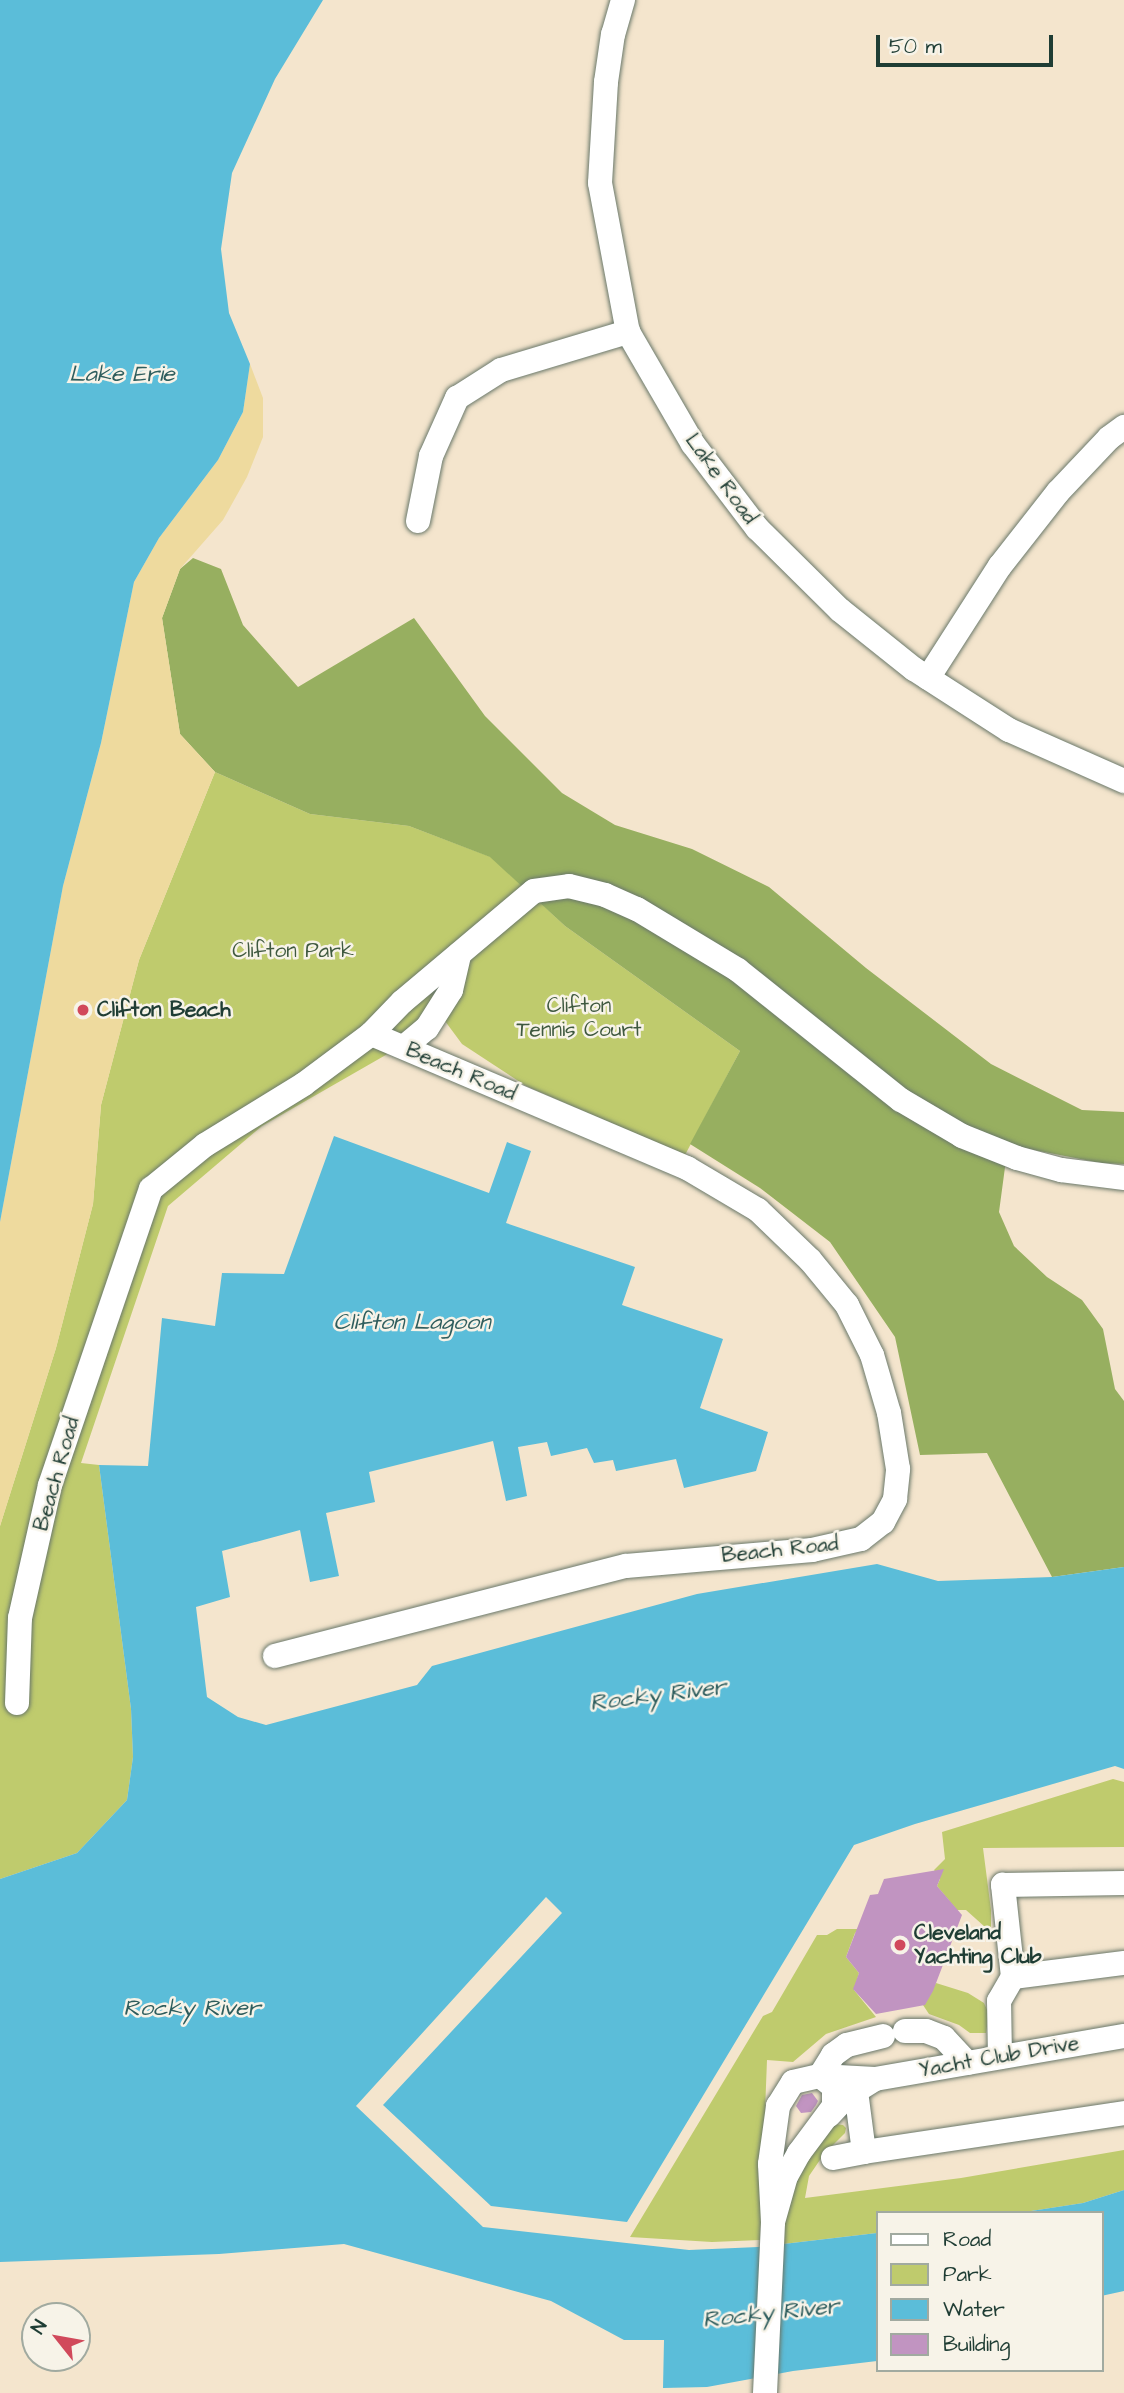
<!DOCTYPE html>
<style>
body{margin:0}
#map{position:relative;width:1124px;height:2393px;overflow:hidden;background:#f4e5cd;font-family:"Architects Daughter",sans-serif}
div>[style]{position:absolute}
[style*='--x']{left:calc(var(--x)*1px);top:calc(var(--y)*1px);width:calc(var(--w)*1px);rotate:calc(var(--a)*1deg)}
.green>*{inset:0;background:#bfcb6d}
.forest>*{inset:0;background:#97af60}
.sand>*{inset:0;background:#eeda9e}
.water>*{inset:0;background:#5bbdd9}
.building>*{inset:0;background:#c194c1}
.roads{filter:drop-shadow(0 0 2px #6a786a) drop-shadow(0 0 2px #6a786a)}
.minor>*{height:24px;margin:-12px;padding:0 12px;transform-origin:12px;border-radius:12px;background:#fff}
.dots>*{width:19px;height:19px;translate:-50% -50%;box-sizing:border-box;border:4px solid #f7f3e8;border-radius:50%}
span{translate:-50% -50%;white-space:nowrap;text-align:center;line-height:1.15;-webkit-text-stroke:5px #f7f3e8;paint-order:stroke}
.street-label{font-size:21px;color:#1f3d34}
.park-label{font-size:21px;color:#3f593f}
.poi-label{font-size:21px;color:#1f3d34;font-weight:700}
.left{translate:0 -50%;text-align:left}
.water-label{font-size:23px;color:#2e5d5d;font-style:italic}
.legend{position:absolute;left:876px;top:2211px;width:228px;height:161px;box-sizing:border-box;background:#f7f3e8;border:2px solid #a1aaa0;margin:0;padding:9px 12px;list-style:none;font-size:21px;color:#1f3d34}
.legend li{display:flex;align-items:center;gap:14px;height:35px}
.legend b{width:35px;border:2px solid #a1aaa0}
.north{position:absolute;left:21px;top:2302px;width:70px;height:70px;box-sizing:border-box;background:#f7f3e8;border:2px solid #a1aaa0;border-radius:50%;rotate:301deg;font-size:19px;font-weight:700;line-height:28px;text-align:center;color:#1f3d34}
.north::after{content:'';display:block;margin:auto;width:24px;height:32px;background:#d1495b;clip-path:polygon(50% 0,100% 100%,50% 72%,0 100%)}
.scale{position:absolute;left:876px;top:35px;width:177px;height:32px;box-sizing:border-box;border:4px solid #1f3d34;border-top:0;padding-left:9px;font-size:21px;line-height:24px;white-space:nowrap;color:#1f3d34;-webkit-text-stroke:5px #f7f3e8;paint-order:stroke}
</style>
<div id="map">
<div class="green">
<div style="clip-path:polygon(215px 772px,310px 814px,409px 826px,491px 857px,565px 926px,740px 1051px,685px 1155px,526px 1086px,462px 1044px,445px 1021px,262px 1126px,168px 1206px,81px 1463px,99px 1465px,131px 1709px,133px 1757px,127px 1800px,77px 1853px,0 1879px,0 1526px,56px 1348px,93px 1204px,101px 1105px,139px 960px)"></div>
<div style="clip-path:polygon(1113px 1779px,1124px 1782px,1124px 1847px,983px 1848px,991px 1910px,991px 1939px,985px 1927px,966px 1910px,957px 1910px,937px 1886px,940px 1879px,934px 1870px,945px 1859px,942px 1832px)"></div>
<div style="clip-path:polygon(837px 1929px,861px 1929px,855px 1933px,846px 1957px,859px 1973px,854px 1990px,876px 2017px,826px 2034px,793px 2062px,767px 2060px,760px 2240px,712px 2242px,630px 2237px,763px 2016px,772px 2012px,817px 1935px,827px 1935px)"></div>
<div style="clip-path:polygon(936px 1983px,968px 1993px,984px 2003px,989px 2014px,986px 2033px,970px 2033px,959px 2025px,929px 2014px,923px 2005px)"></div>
<div style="clip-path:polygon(834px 2124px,843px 2125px,846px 2128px,845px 2133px,824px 2154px,809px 2176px,805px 2198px,961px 2178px,1124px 2150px,1124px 2190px,1083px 2203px,1018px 2213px,877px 2213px,877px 2233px,783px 2244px,786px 2200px,794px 2173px)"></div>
</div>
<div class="forest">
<div style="clip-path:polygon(193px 558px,221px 569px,243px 625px,298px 687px,414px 618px,485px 716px,562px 793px,615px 825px,692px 849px,769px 887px,866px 968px,991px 1064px,1082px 1110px,1124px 1112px,1124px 1164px,1101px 1163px,1008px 1145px,999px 1212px,1014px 1246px,1047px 1277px,1082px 1300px,1103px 1329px,1115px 1389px,1124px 1401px,1124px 1567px,1052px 1577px,987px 1453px,920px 1455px,895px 1337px,830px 1242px,760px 1188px,690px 1144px,740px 1051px,565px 926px,490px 857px,409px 826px,310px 814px,215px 772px,180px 734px,162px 618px,180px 569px)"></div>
</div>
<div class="sand">
<div style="clip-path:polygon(250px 364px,263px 398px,263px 437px,247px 477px,223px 520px,180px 569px,162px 618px,180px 734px,215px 772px,139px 960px,101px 1105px,93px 1204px,56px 1348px,0 1526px,0 1222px,63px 886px,101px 743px,134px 582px,159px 538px,218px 460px,243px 412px)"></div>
</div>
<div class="water">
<div style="clip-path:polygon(0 0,323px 0,275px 79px,232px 173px,221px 249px,229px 313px,250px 364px,243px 412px,218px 460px,159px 538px,134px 582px,101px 743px,63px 886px,0 1222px)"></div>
<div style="clip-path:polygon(334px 1136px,489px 1193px,507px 1142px,531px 1151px,506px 1223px,635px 1267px,622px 1305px,723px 1339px,700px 1408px,768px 1432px,756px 1471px,684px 1488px,676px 1459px,616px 1471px,613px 1460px,594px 1463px,587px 1448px,551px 1456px,547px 1442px,518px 1447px,527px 1496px,506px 1501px,493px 1441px,369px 1472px,375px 1502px,326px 1513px,339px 1576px,310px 1582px,300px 1530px,222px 1551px,230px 1597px,196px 1607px,207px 1697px,238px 1717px,266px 1725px,417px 1685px,432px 1666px,697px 1594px,877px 1564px,938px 1581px,1052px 1577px,1124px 1567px,1124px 1769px,1115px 1766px,915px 1824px,854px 1845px,627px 2222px,491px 2206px,383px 2105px,562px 1913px,546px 1897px,356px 2106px,483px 2227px,689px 2250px,758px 2247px,877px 2233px,877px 2361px,793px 2371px,707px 2387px,663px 2388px,664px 2340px,624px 2340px,551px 2301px,344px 2244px,219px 2254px,0 2262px,0 1879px,77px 1853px,127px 1800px,133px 1757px,131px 1709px,99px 1465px,148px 1466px,162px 1318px,215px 1326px,222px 1273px,284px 1274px)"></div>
<div style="clip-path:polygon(1124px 2190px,1124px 2291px,1101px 2296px,1101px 2213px,1018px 2213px,1083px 2203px)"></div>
</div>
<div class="building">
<div style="clip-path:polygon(944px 1869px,937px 1886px,962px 1915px,933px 1991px,925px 2005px,876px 2014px,853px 1989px,859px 1973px,846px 1957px,870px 1895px,878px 1894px,884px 1879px)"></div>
<div style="clip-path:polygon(812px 2093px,818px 2101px,816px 2105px,811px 2112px,801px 2113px,796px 2106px,802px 2095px)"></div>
</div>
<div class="roads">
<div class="minor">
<div style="--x:623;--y:0;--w:35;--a:106"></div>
<div style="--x:613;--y:34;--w:49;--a:98.3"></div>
<div style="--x:606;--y:82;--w:101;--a:93.4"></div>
<div style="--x:600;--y:183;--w:152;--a:79.4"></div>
<div style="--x:628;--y:332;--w:129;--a:59.9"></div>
<div style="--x:693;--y:444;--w:106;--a:52.7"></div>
<div style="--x:757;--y:528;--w:117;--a:44.7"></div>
<div style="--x:840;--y:610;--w:95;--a:38.6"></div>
<div style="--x:914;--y:669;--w:113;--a:32.7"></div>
<div style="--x:1009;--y:730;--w:126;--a:23.9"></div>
<div style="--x:418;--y:521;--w:66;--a:-78.7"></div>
<div style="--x:431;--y:456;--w:64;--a:-65.9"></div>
<div style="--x:457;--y:398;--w:52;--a:-32.5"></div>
<div style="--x:501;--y:370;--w:133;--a:-16.7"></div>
<div style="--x:928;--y:678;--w:133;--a:-57.3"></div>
<div style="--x:1000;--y:566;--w:94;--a:-51.9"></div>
<div style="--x:1058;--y:492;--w:74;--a:-46.6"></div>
<div style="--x:1109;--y:438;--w:19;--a:-36"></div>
<div style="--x:404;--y:1047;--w:30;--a:-40"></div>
<div style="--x:427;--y:1028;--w:45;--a:-57.7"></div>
<div style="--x:451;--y:990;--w:37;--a:-77"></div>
<div style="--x:275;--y:1656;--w:362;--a:-14.4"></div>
<div style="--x:626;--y:1566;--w:187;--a:-4.9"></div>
<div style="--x:812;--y:1550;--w:50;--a:-12.7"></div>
<div style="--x:861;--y:1539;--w:28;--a:-38"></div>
<div style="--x:883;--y:1522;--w:26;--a:-62"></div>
<div style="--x:895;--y:1499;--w:30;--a:-84"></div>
<div style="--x:898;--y:1469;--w:57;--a:-99.1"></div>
<div style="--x:889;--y:1413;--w:60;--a:-106.3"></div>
<div style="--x:872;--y:1355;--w:56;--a:-116.6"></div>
<div style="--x:847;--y:1305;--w:58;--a:-129.4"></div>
<div style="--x:810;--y:1260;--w:72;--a:-136.1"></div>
<div style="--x:758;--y:1210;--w:82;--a:-149.4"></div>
<div style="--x:687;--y:1168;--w:343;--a:-157"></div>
<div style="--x:17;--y:1703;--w:85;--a:-88"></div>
<div style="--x:20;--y:1618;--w:136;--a:-77.3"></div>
<div style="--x:50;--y:1485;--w:313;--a:-71.2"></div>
<div style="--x:151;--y:1189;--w:70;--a:-39.2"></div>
<div style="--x:205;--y:1145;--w:116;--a:-31.6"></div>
<div style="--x:304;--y:1084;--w:84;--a:-36.7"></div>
<div style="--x:371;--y:1034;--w:45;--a:-45.9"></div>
<div style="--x:402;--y:1002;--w:172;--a:-40.1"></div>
<div style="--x:534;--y:891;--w:35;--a:-8"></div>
<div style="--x:569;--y:886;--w:37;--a:14"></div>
<div style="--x:605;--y:895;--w:35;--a:24"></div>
<div style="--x:637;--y:909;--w:118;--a:31.1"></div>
<div style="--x:738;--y:970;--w:208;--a:38.6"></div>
<div style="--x:901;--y:1100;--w:71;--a:30.5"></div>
<div style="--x:962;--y:1136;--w:59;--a:21.8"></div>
<div style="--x:1017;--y:1158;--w:46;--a:15.3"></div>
<div style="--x:1061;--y:1170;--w:64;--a:7.2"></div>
<div style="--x:1013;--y:1977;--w:93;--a:-96.2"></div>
<div style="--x:1003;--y:1885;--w:121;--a:-0.9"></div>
<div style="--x:905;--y:2031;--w:21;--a:0"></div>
<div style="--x:926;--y:2031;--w:19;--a:21"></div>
<div style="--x:944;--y:2038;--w:34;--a:47"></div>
<div style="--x:1000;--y:2057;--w:56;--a:-91"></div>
<div style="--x:999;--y:2001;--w:28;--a:-60"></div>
<div style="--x:1013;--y:1977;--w:112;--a:-7.2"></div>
<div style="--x:820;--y:2076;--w:55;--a:3.1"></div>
<div style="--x:875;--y:2079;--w:34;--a:148"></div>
<div style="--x:846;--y:2097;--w:25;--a:133"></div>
<div style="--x:820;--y:2076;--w:25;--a:-58"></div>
<div style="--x:833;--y:2055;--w:17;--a:-36"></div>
<div style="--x:847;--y:2045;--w:37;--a:-14"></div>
<div style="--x:875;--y:2079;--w:253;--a:-9.8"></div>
<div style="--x:864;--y:2152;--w:263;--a:-8.5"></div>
<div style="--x:833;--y:2158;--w:32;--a:-11"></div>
<div style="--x:864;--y:2152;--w:62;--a:-97.5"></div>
<div style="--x:765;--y:2393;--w:171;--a:-87.3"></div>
<div style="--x:773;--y:2222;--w:58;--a:-93"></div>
<div style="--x:770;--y:2164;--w:59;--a:-82.1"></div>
<div style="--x:778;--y:2106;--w:28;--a:-58"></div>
<div style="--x:793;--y:2082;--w:28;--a:-13"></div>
<div style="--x:820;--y:2076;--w:18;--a:38"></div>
<div style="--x:834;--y:2087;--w:19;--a:90"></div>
<div style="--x:834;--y:2106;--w:59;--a:126.7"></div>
<div style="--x:799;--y:2153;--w:26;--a:119"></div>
<div style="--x:786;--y:2176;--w:48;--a:105.8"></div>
</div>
</div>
<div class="dots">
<div style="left:83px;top:1010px;background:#d1495b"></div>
<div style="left:900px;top:1945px;background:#d1495b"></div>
</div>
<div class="street-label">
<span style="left:721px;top:479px;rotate:54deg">Lake Road</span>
<span style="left:461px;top:1072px;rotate:23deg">Beach Road</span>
<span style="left:57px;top:1474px;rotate:-74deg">Beach Road</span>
<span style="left:780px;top:1550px;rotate:-6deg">Beach Road</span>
<span style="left:999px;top:2057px;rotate:-10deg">Yacht Club Drive</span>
</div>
<div class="park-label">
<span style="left:293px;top:951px">Clifton Park</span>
<span style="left:579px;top:1018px">Clifton<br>Tennis Court</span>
</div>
<div class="poi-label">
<span class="left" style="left:97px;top:1010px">Clifton Beach</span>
<span class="left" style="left:914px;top:1945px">Cleveland<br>Yachting Club</span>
</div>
<div class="water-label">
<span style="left:122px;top:374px">Lake Erie</span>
<span style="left:412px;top:1322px">Clifton Lagoon</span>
<span style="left:658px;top:1695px;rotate:-7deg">Rocky River</span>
<span style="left:192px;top:2008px">Rocky River</span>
<span style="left:771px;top:2313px;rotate:-6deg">Rocky River</span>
</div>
<ul class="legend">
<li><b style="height:9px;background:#fff"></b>Road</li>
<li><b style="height:19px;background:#bfcb6d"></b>Park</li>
<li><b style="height:19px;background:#5bbdd9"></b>Water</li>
<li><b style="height:19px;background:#c194c1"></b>Building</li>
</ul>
<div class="north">N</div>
<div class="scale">50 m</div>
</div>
